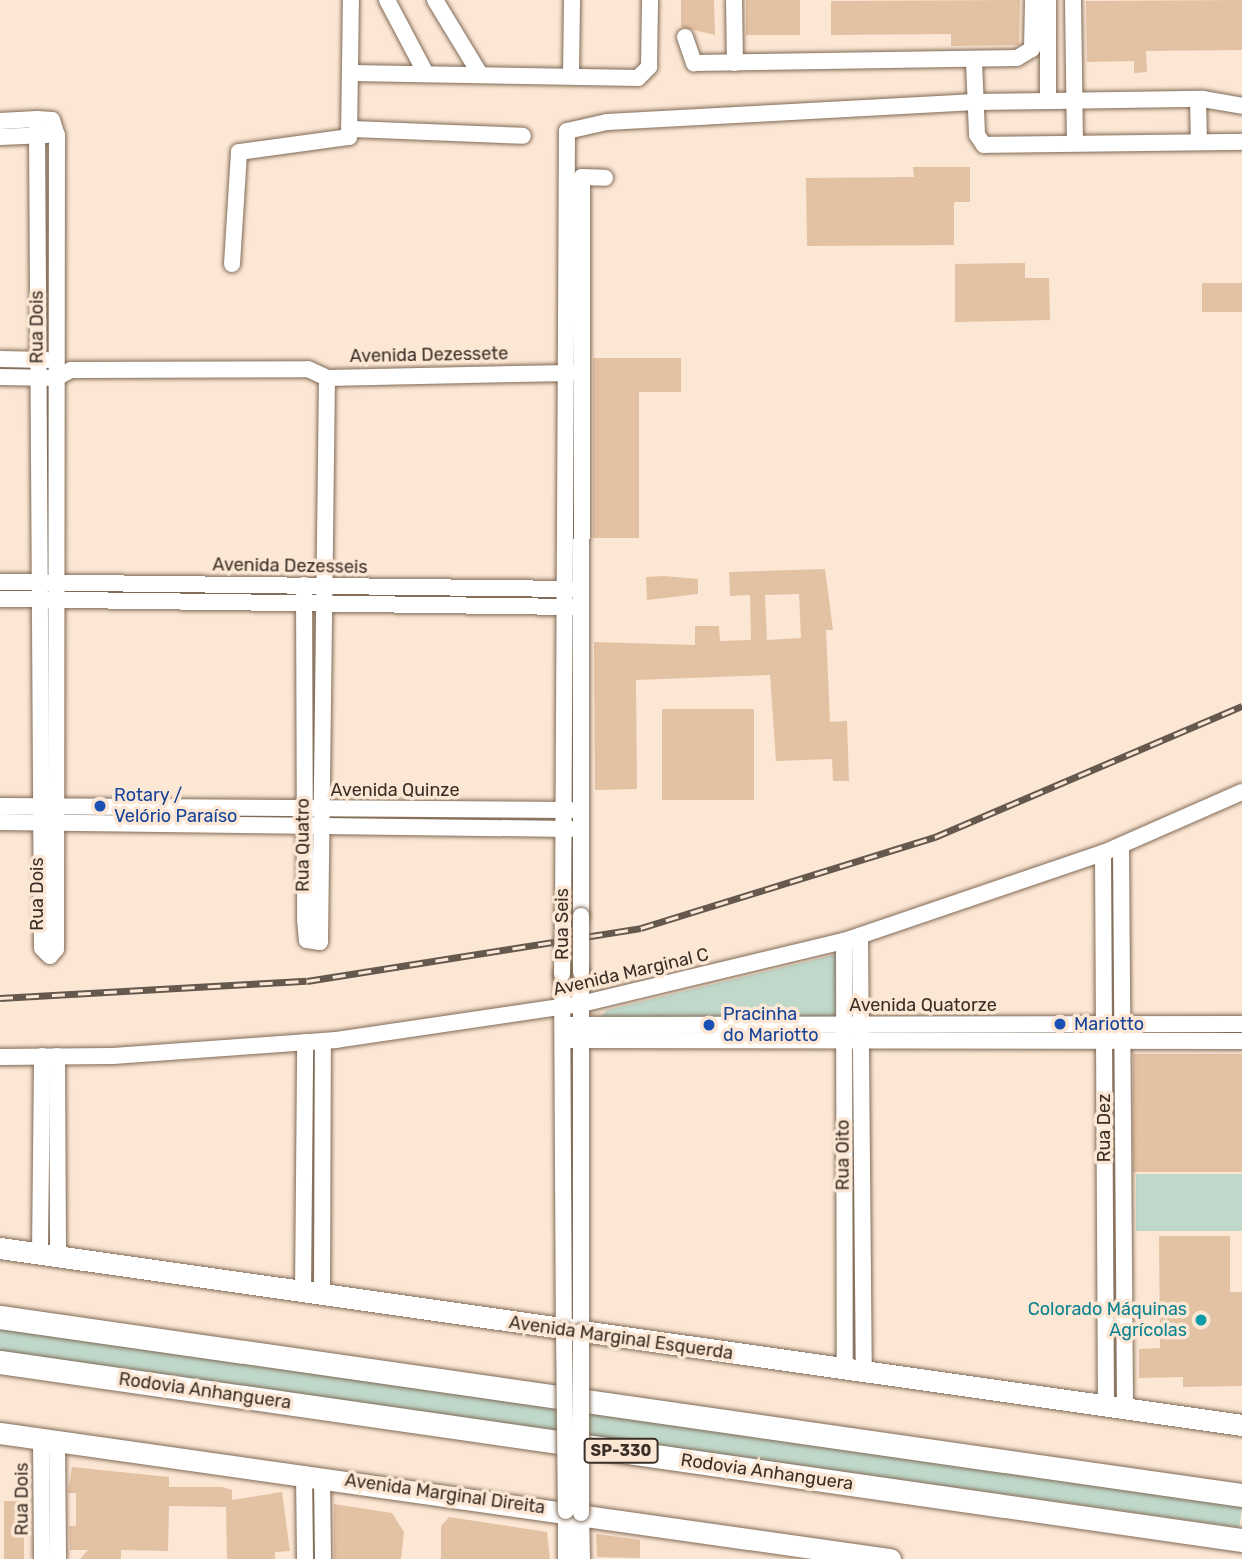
<!DOCTYPE html>
<meta charset="utf-8">
<style>
body{margin:0}
#map{position:relative;width:1242px;height:1559px;overflow:hidden;background:#fce7d5;font-family:Rubik,sans-serif}
div>[style]{position:absolute}
[style*='--x']{left:calc(var(--x)*1px);top:calc(var(--y)*1px);width:calc(var(--w)*1px);rotate:calc(var(--a)*1deg)}
.green>*{inset:0;background:#bfd8ca;transform-origin:0 0}
.building>*{inset:0;background:#e3c1a3;transform-origin:0 0}
.roads{filter:drop-shadow(0 0 2px #806a56) drop-shadow(0 0 2px #806a56)}
.minor>*{height:16px;margin:-8px;padding:0 8px;transform-origin:8px;border-radius:8px;background:#fff}
.major>*{height:21px;margin:-10.5px;padding:0 10.5px;transform-origin:10.5px;border-radius:10.5px;background:#fff}
.highway>*{height:23px;margin:-11.5px;padding:0 11.5px;transform-origin:11.5px;border-radius:11.5px;background:#fff}
.rail>*{height:7px;margin-top:-3.5px;transform-origin:0;background:repeating-linear-gradient(90deg,#fce7d5 0 13px,#65594e 0 26px);box-sizing:border-box;border-block:2px solid #65594e}
.bridges{filter:drop-shadow(0 0 2px #806a56) drop-shadow(0 0 2px #806a56)}
.minor-bridge>*{height:16px;margin:-8px;padding:0 8px;transform-origin:8px;border-radius:8px;background:#fff}
.dots>*{width:19px;height:19px;translate:-50% -50%;box-sizing:border-box;border:4px solid #fce7d5;border-radius:50%}
span{translate:-50% -50%;white-space:nowrap;text-align:center;line-height:1.15;-webkit-text-stroke:7px #fce7d5;paint-order:stroke}
.shield-label span{padding:2px 5px;background:#fce7d5;border:2px solid;border-radius:5px;-webkit-text-stroke-width:0}
.shield-label{font-size:16px;color:#392f26;font-weight:700}
.street-label{font-size:18px;color:#392f26}
.transit-label{font-size:18px;color:#164399}
.left{translate:0 -50%;text-align:left}
.culture-label{font-size:18px;color:#0d838f}
.right{translate:-100% -50%;text-align:right}
</style>
<div id="map">
<div class="green">
<div style="clip-path:polygon(838px 954px,839px 1021px,601px 1017px,607px 1010px)"></div>
<div style="left:1242px;top:1174px;width:57px;height:106px;rotate:90deg"></div>
<div style="left:0;top:1327px;width:1255px;height:26px;rotate:8deg"></div>
</div>
<div class="building">
<div style="clip-path:polygon(681px 0,714px 0,715px 35px,681px 27px)"></div>
<div style="left:746px;top:0;width:54px;height:35px"></div>
<div style="clip-path:polygon(1020px 0,1019px 45px,951px 46px,951px 34px,831px 35px,831px 1px)"></div>
<div style="clip-path:polygon(1242px 0,1242px 50px,1146px 51px,1147px 72px,1134px 73px,1134px 61px,1087px 62px,1086px 1px)"></div>
<div style="clip-path:polygon(913px 167px,970px 167px,970px 202px,954px 202px,954px 245px,807px 246px,806px 178px,914px 177px)"></div>
<div style="clip-path:polygon(1025px 263px,1025px 278px,1049px 278px,1050px 320px,955px 322px,955px 264px)"></div>
<div style="left:1242px;top:283px;width:29px;height:40px;rotate:90deg"></div>
<div style="clip-path:polygon(593px 358px,681px 358px,681px 392px,639px 392px,639px 538px,593px 538px)"></div>
<div style="clip-path:polygon(evenodd,825px 569px,833px 630px,826px 630px,830px 722px,847px 721px,849px 781px,833px 781px,832px 759px,776px 761px,770px 675px,636px 680px,637px 789px,595px 790px,594px 642px,695px 645px,695px 626px,719px 626px,720px 641px,751px 640px,750px 595px,730px 596px,729px 572px,825px 569px,799px 594px,801px 638px,767px 640px,765px 595px,799px 594px)"></div>
<div style="clip-path:polygon(663px 576px,698px 579px,698px 594px,647px 600px,646px 577px)"></div>
<div style="left:662px;top:709px;width:92px;height:91px"></div>
<div style="left:1242px;top:1054px;width:118px;height:109px;rotate:90deg"></div>
<div style="clip-path:polygon(1159px 1236px,1230px 1236px,1230px 1292px,1242px 1292px,1242px 1386px,1183px 1387px,1183px 1377px,1139px 1378px,1139px 1349px,1160px 1348px)"></div>
<div style="clip-path:polygon(72px 1467px,169px 1477px,169px 1487px,222px 1487px,232px 1490px,232px 1500px,282px 1492px,290px 1551px,275px 1552px,275px 1559px,227px 1559px,226px 1507px,169px 1506px,168px 1551px,121px 1550px,121px 1559px,80px 1559px,88px 1550px,70px 1550px,69px 1526px,76px 1526px,76px 1493px,68px 1493px)"></div>
<div style="left:24px;top:1501px;width:58px;height:20px;rotate:90deg"></div>
<div style="clip-path:polygon(334px 1504px,392px 1513px,404px 1532px,401px 1559px,334px 1559px)"></div>
<div style="clip-path:polygon(449px 1517px,547px 1532px,550px 1559px,441px 1559px,441px 1526px)"></div>
<div style="clip-path:polygon(596px 1534px,640px 1540px,640px 1558px,597px 1557px)"></div>
</div>
<div class="roads">
<div class="minor">
<div style="--x:387;--y:0;--w:84;--a:62.2"></div>
<div style="--x:435;--y:0;--w:87;--a:58.7"></div>
<div style="--x:734;--y:0;--w:63;--a:89.1"></div>
<div style="--x:1048;--y:0;--w:100;--a:90"></div>
<div style="--x:1073;--y:0;--w:143;--a:89.2"></div>
<div style="--x:685;--y:37;--w:28;--a:71"></div>
<div style="--x:694;--y:63;--w:323;--a:-0.9"></div>
<div style="--x:1017;--y:58;--w:17;--a:-31"></div>
<div style="--x:1032;--y:49;--w:49;--a:-88.8"></div>
<div style="--x:974;--y:62;--w:73;--a:87.6"></div>
<div style="--x:977;--y:135;--w:12;--a:55"></div>
<div style="--x:984;--y:145;--w:258;--a:-0.7"></div>
<div style="--x:351;--y:73;--w:287;--a:1"></div>
<div style="--x:638;--y:78;--w:16;--a:-45"></div>
<div style="--x:649;--y:67;--w:67;--a:-89.1"></div>
<div style="--x:571;--y:74;--w:74;--a:-89.2"></div>
<div style="--x:1198;--y:99;--w:43;--a:88.7"></div>
<div style="--x:0;--y:121;--w:37;--a:-3"></div>
<div style="--x:37;--y:119;--w:15;--a:4"></div>
<div style="--x:52;--y:120;--w:16;--a:72"></div>
<div style="--x:57;--y:135;--w:814;--a:90.07"></div>
<div style="--x:56;--y:949;--w:9;--a:131"></div>
<div style="--x:50;--y:956;--w:11;--a:-135"></div>
<div style="--x:42;--y:948;--w:829;--a:-90.35"></div>
<div style="--x:352;--y:129;--w:171;--a:2.3"></div>
<div style="--x:0;--y:137;--w:47;--a:-2.4"></div>
<div style="--x:232;--y:264;--w:112;--a:-86.4"></div>
<div style="--x:239;--y:152;--w:111;--a:-7.8"></div>
<div style="--x:349;--y:137;--w:137;--a:-89.2"></div>
<div style="--x:0;--y:359;--w:47;--a:1.2"></div>
<div style="--x:0;--y:377;--w:56;--a:1"></div>
<div style="--x:56;--y:378;--w:17;--a:-28"></div>
<div style="--x:71;--y:370;--w:237;--a:-0.2"></div>
<div style="--x:308;--y:369;--w:21;--a:25"></div>
<div style="--x:327;--y:378;--w:244;--a:-1.2"></div>
<div style="--x:0;--y:582;--w:571;--a:0.7"></div>
<div style="--x:304;--y:585;--w:334;--a:89.8"></div>
<div style="--x:305;--y:919;--w:21;--a:85"></div>
<div style="--x:307;--y:940;--w:13;--a:9"></div>
<div style="--x:320;--y:942;--w:564;--a:-89.29"></div>
<div style="--x:0;--y:599;--w:571;--a:0.8"></div>
<div style="--x:0;--y:806;--w:571;--a:0.4"></div>
<div style="--x:0;--y:822;--w:571;--a:0.7"></div>
<div style="--x:1121;--y:846;--w:563;--a:89.59"></div>
<div style="--x:1103;--y:853;--w:554;--a:89.69"></div>
<div style="--x:581;--y:916;--w:739;--a:-89.92"></div>
<div style="--x:582;--y:177;--w:23;--a:2"></div>
<div style="--x:563;--y:918;--w:787;--a:-89.71"></div>
<div style="--x:567;--y:131;--w:41;--a:-12.7"></div>
<div style="--x:607;--y:122;--w:369;--a:-3.1"></div>
<div style="--x:975;--y:102;--w:228;--a:-0.8"></div>
<div style="--x:1203;--y:99;--w:40;--a:10"></div>
<div style="--x:860;--y:936;--w:438;--a:89.5"></div>
<div style="--x:844;--y:941;--w:430;--a:89.9"></div>
<div style="--x:562;--y:974;--w:356;--a:89.7"></div>
<div style="--x:563;--y:1025;--w:679;--a:-0.08"></div>
<div style="--x:563;--y:1040;--w:679;--a:0.08"></div>
<div style="--x:57;--y:1056;--w:201;--a:89.7"></div>
<div style="--x:0;--y:1057;--w:113;--a:-0.5"></div>
<div style="--x:113;--y:1056;--w:224;--a:-4.1"></div>
<div style="--x:336;--y:1040;--w:248;--a:-8.4"></div>
<div style="--x:581;--y:1004;--w:270;--a:-13.5"></div>
<div style="--x:844;--y:941;--w:274;--a:-18.8"></div>
<div style="--x:1103;--y:853;--w:152;--a:-23.7"></div>
<div style="--x:40;--y:1254;--w:198;--a:-89.4"></div>
<div style="--x:303;--y:1293;--w:251;--a:-89.5"></div>
<div style="--x:322;--y:1295;--w:254;--a:-89.8"></div>
<div style="--x:581;--y:1332;--w:360;--a:-90"></div>
<div style="--x:41;--y:1438;--w:121;--a:89.5"></div>
<div style="--x:57;--y:1441;--w:118;--a:89.5"></div>
<div style="--x:304;--y:1474;--w:85;--a:89.3"></div>
<div style="--x:322;--y:1477;--w:82;--a:89.3"></div>
<div style="--x:581;--y:1513;--w:46;--a:88.8"></div>
<div style="--x:566;--y:1559;--w:48;--a:-90"></div>
</div>
<div class="major">
<div style="--x:0;--y:1248;--w:1255;--a:8.11"></div>
<div style="--x:0;--y:1433;--w:899;--a:8.06"></div>
</div>
<div class="highway">
<div style="--x:0;--y:1317;--w:1255;--a:8.16"></div>
<div style="--x:0;--y:1362;--w:1255;--a:8.16"></div>
</div>
</div>
<div class="rail">
<div style="--x:0;--y:998;--w:307;--a:-3.2"></div>
<div style="--x:307;--y:981;--w:338;--a:-9"></div>
<div style="--x:641;--y:928;--w:308;--a:-17.2"></div>
<div style="--x:935;--y:837;--w:334;--a:-23.1"></div>
</div>
<div class="bridges">
<div class="minor-bridge">
<div style="--x:581;--y:972;--w:56;--a:-90"></div>
<div style="--x:562;--y:974;--w:56;--a:-89"></div>
<div style="--x:564;--y:1330;--w:181;--a:89.4"></div>
<div style="--x:581;--y:1332;--w:181;--a:90"></div>
</div>
</div>
<div class="dots">
<div style="left:100px;top:806px;background:#1a4fb4"></div>
<div style="left:1060px;top:1024px;background:#1a4fb4"></div>
<div style="left:709px;top:1025px;background:#1a4fb4"></div>
<div style="left:1201px;top:1320px;background:#0f9aa8"></div>
</div>
<div class="shield-label">
<span style="left:621px;top:1451px">SP-330</span>
</div>
<div class="street-label">
<span style="left:37px;top:327px;rotate:-90deg">Rua Dois</span>
<span style="left:429px;top:355px;rotate:-1deg">Avenida Dezessete</span>
<span style="left:290px;top:566px;rotate:1deg">Avenida Dezesseis</span>
<span style="left:395px;top:790px">Avenida Quinze</span>
<span style="left:303px;top:845px;rotate:-90deg">Rua Quatro</span>
<span style="left:37px;top:894px;rotate:-90deg">Rua Dois</span>
<span style="left:562px;top:924px;rotate:-90deg">Rua Seis</span>
<span style="left:631px;top:972px;rotate:-13deg">Avenida Marginal C</span>
<span style="left:923px;top:1005px">Avenida Quatorze</span>
<span style="left:1104px;top:1128px;rotate:-90deg">Rua Dez</span>
<span style="left:843px;top:1155px;rotate:-90deg">Rua Oito</span>
<span style="left:621px;top:1338px;rotate:8deg">Avenida Marginal Esquerda</span>
<span style="left:205px;top:1391px;rotate:8deg">Rodovia Anhanguera</span>
<span style="left:767px;top:1472px;rotate:8deg">Rodovia Anhanguera</span>
<span style="left:445px;top:1494px;rotate:8deg">Avenida Marginal Direita</span>
<span style="left:22px;top:1499px;rotate:-90deg">Rua Dois</span>
</div>
<div class="transit-label">
<span class="left" style="left:114px;top:806px">Rotary /<br>Velório Paraíso</span>
<span class="left" style="left:723px;top:1025px">Pracinha<br>do Mariotto</span>
<span class="left" style="left:1074px;top:1024px">Mariotto</span>
</div>
<div class="culture-label">
<span class="right" style="left:1187px;top:1320px">Colorado Máquinas<br>Agrícolas</span>
</div>
</div>
